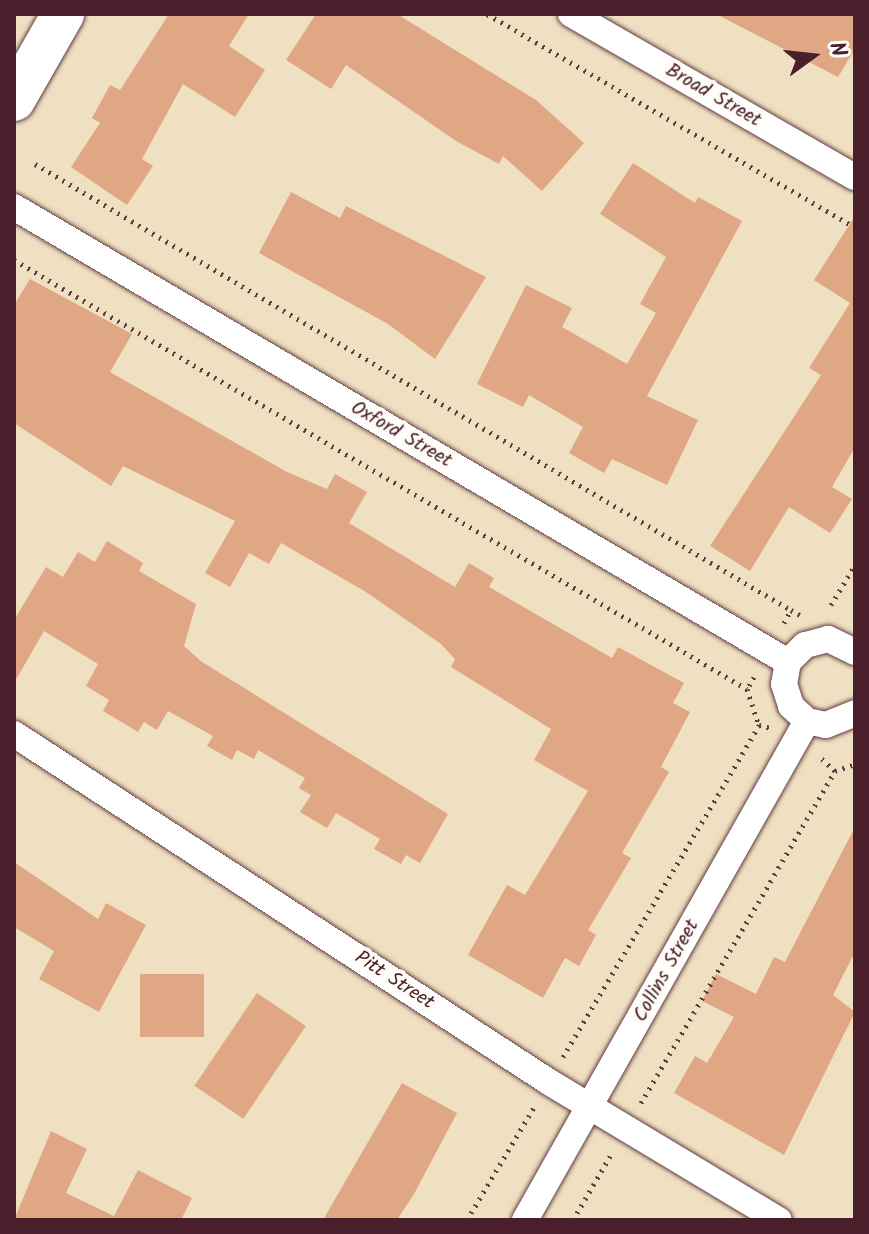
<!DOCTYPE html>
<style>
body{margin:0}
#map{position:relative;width:869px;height:1234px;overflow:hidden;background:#efe0c1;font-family:Kalam,sans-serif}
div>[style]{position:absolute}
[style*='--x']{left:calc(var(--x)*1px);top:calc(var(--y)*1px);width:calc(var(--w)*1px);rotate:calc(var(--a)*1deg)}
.building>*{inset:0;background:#dfa784;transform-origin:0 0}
.path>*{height:5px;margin-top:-2.5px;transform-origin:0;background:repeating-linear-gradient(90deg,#633c42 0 2px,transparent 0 8px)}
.roads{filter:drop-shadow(0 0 2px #633c42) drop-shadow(0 0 2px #633c42)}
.street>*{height:26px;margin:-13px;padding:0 13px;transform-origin:13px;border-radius:13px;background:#fff}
.primary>*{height:42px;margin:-21px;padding:0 21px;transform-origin:21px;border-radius:21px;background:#fff}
span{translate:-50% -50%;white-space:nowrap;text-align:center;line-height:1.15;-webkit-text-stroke:8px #fdfcf7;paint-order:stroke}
.street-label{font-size:20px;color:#4a1f2b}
.frame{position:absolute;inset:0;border:16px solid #4a1f2b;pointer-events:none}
.north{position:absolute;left:773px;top:16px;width:80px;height:80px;-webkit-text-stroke:6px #fdfcf7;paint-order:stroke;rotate:75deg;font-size:22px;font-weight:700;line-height:32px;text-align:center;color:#4a1f2b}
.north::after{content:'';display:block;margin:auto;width:28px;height:36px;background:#4a1f2b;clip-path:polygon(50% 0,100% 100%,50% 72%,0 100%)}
</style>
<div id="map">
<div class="building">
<div style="clip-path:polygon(169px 14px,249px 14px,229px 46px,265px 70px,235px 117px,183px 84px,142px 159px,153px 166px,127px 205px,71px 167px,100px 123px,92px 118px,110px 85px,120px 90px)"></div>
<div style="clip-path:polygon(316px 14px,397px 14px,536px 100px,584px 143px,542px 191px,503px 156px,499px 164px,456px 141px,346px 65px,331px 89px,286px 60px)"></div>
<div style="clip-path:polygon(716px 14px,855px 14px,855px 49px,838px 77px)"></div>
<div style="clip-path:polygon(633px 163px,695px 203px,698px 197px,742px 221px,647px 396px,698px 420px,667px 485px,612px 459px,604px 473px,569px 453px,583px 427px,529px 395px,523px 407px,477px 384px,526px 285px,572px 308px,562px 327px,627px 364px,656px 313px,640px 304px,666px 257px,600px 214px)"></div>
<div style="clip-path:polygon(291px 192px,340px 218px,346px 206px,486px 277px,435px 359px,388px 324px,259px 253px)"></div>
<div style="clip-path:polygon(855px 216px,855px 447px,832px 487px,852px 499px,830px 533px,789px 507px,750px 571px,710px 546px,821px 375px,809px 368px,850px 303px,814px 280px)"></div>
<div style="clip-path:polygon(30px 279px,132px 334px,110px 372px,287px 472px,327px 489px,335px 474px,367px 492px,349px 523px,455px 587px,469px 563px,494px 578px,489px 587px,612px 658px,618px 647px,684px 683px,673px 703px,690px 712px,661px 767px,669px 772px,622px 853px,631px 858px,588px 930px,596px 935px,579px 966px,565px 958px,543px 998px,468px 955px,507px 885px,525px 895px,588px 791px,534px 760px,551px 729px,451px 667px,455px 659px,441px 644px,366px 592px,281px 543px,269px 564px,249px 553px,230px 587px,205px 573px,235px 521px,123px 466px,111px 486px,14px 423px,14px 305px)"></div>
<div style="clip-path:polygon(107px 541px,143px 563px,139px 571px,196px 604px,184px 646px,202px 662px,448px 814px,420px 863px,406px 855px,401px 864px,374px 849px,380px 839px,336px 813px,327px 828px,300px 812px,311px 795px,299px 788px,305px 778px,258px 750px,254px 759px,237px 750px,232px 760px,207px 746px,213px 736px,168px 711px,157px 730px,144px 722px,138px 732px,103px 711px,109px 700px,86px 686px,98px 664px,44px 631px,14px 683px,14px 620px,46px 567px,63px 577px,78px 552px,95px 562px)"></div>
<div style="clip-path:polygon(855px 827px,855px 952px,833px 995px,855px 1012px,784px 1155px,674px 1093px,695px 1056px,707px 1063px,734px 1017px,702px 1001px,716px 974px,756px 994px,774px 957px,785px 962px)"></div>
<div style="clip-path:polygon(14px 862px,98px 919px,106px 903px,146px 925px,99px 1012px,39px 979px,54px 951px,14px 927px)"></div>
<div style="left:140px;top:974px;width:64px;height:63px"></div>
<div style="left:257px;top:993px;width:59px;height:112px;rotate:34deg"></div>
<div style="clip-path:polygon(402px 1083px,457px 1113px,414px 1194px,397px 1220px,323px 1220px)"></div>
<div style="clip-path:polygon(51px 1131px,87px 1149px,66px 1193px,114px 1216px,138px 1170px,192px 1198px,181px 1220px,14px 1220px)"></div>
</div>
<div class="path">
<div style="--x:487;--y:14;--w:425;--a:30.1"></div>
<div style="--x:35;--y:164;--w:878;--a:30.54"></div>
<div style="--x:14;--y:260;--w:849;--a:30.34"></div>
<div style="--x:831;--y:605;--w:47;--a:-59"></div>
<div style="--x:784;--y:623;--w:15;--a:-62"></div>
<div style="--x:791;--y:610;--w:10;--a:29"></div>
<div style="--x:754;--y:677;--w:14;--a:120"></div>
<div style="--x:747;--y:689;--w:38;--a:72"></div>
<div style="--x:835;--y:771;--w:21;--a:-19"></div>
<div style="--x:563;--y:1057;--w:386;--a:-59.4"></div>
<div style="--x:759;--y:725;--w:12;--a:14"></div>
<div style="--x:641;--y:1103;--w:385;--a:-59.7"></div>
<div style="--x:835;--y:771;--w:22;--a:-137"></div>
<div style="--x:467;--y:1220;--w:131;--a:-59.3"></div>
<div style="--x:573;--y:1220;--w:78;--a:-59.8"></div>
</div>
<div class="roads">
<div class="street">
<div style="--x:571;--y:14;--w:327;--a:29.9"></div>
<div style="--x:14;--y:207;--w:898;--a:30.45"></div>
<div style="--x:855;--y:652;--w:30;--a:-154"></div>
<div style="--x:828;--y:639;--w:24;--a:165"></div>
<div style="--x:805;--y:645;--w:24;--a:135"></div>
<div style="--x:788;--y:662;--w:22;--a:100"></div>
<div style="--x:784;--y:684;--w:23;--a:72"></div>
<div style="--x:791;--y:706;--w:22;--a:43"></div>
<div style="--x:807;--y:721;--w:19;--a:12"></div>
<div style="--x:826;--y:725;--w:31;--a:-22"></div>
<div style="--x:14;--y:734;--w:638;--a:33.04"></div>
<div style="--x:549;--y:1082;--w:268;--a:31"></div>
<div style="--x:525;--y:1220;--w:573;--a:-60.53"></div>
</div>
<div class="primary">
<div style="--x:14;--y:100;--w:99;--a:-60.3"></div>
</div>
</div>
<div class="street-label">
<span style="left:713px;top:96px;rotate:30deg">Broad Street</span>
<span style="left:401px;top:435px;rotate:30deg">Oxford Street</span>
<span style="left:667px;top:971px;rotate:-61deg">Collins Street</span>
<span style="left:394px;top:981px;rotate:33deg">Pitt Street</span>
</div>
<div class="frame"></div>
<div class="north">N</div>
</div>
